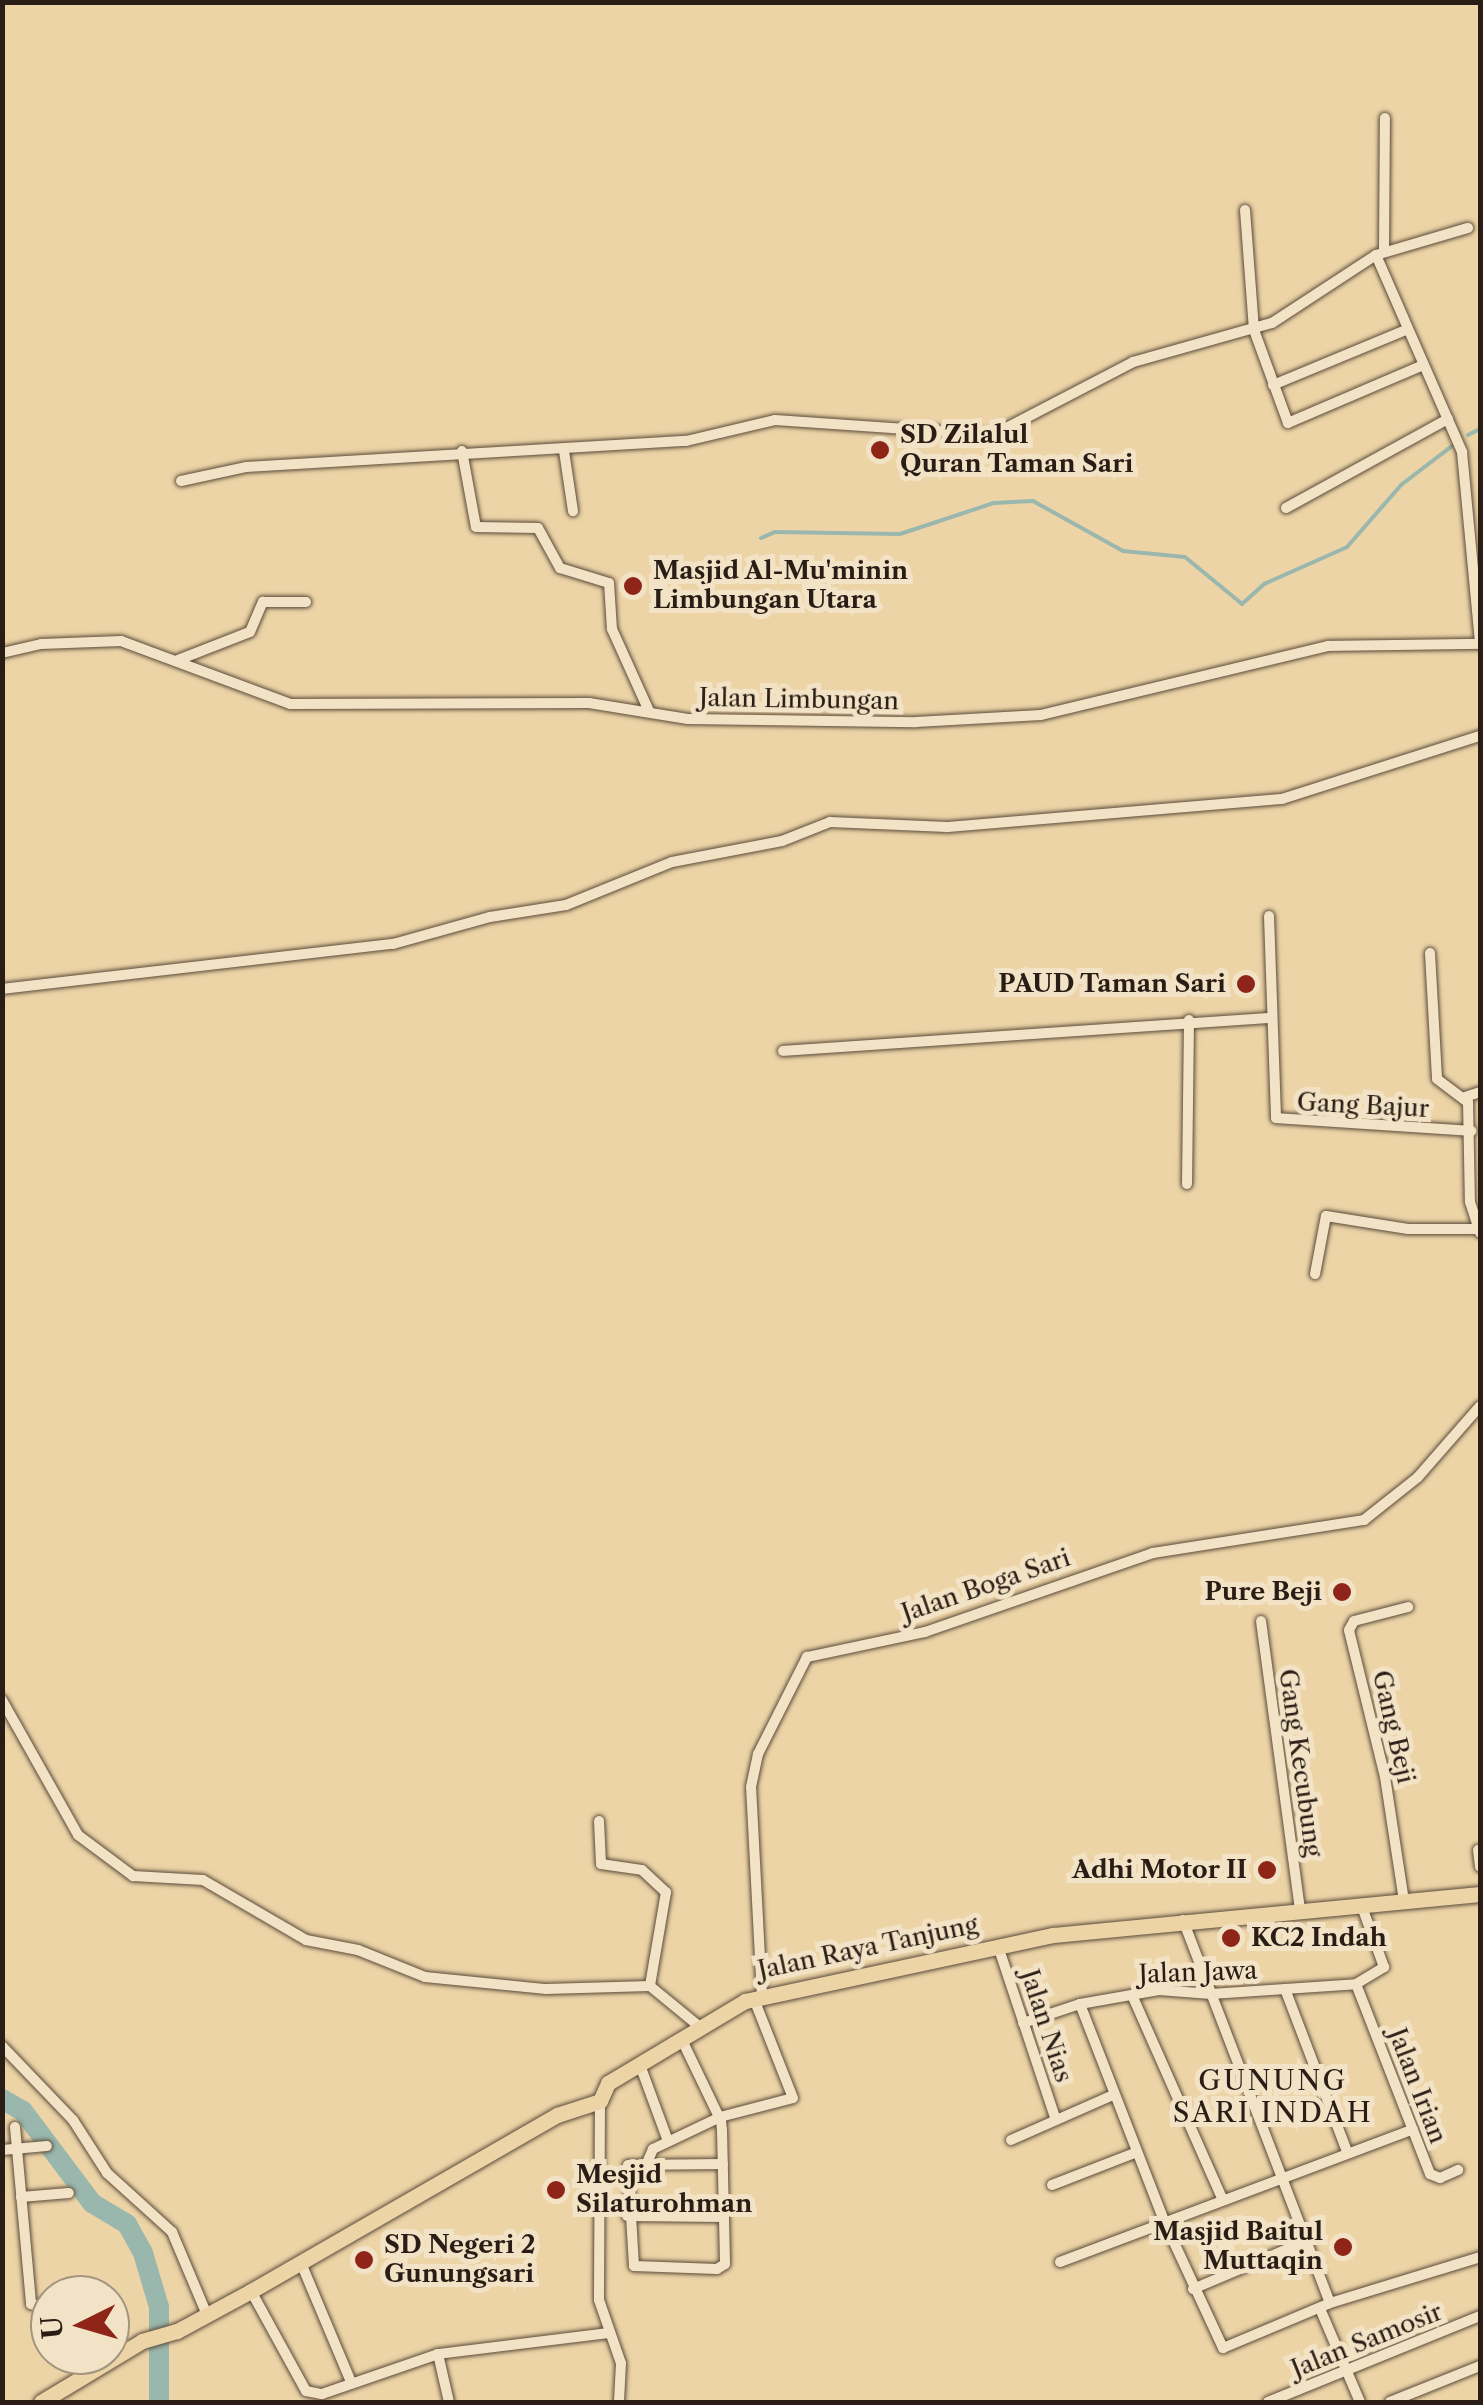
<!DOCTYPE html>
<style>
body{margin:0}
#map{position:relative;width:1483px;height:2405px;overflow:hidden;background:#edd4a7;font-family:"Libre Caslon Text",serif}
div>[style]{position:absolute}
[style*='--x']{left:calc(var(--x)*1px);top:calc(var(--y)*1px);width:calc(var(--w)*1px);rotate:calc(var(--a)*1deg)}
.stream>*{height:4px;margin:-2px;padding:0 2px;transform-origin:2px;border-radius:2px;background:#9ab7ad}
.river>*{height:20px;margin:-10px;padding:0 10px;transform-origin:10px;border-radius:10px;background:#9ab7ad}
.roads{filter:drop-shadow(0 0 2px #5a4b3a) drop-shadow(0 0 2px #5a4b3a)}
.minor>*{height:10px;margin:-5px;padding:0 5px;transform-origin:5px;border-radius:5px;background:#f3e3c6}
.primary>*{height:15px;margin:-7.5px;padding:0 7.5px;transform-origin:7.5px;border-radius:7.5px;background:#edd4a7}
.dots>*{width:28px;height:28px;translate:-50% -50%;box-sizing:border-box;border:5px solid #f3e3c6;border-radius:50%}
span{translate:-50% -50%;white-space:nowrap;text-align:center;line-height:1.15;-webkit-text-stroke:10px #f3e3c6;paint-order:stroke}
.poi-label{font-size:25px;color:#291d15;font-weight:700}
.left{translate:0 -50%;text-align:left}
.right{translate:-100% -50%;text-align:right}
.street-label{font-size:25px;color:#291d15}
.neighbourhood-label{font-size:28px;color:#291d15;letter-spacing:2.5px}
.frame{position:absolute;inset:0;border:5px solid #291d15;pointer-events:none}
.north{position:absolute;left:30px;top:2275px;width:100px;height:100px;box-sizing:border-box;background:#f3e3c6;border:2px solid #a2947f;border-radius:50%;rotate:265deg;font-size:28px;font-weight:700;line-height:40px;text-align:center;color:#291d15}
.north::after{content:'';display:block;margin:auto;width:35px;height:45px;background:#8f2418;clip-path:polygon(50% 0,100% 100%,50% 72%,0 100%)}
</style>
<div id="map">
<div class="stream">
<div style="--x:1468;--y:435;--w:13;--a:-27"></div>
<div style="--x:761;--y:538;--w:15;--a:-23"></div>
<div style="--x:775;--y:532;--w:125;--a:0.9"></div>
<div style="--x:900;--y:534;--w:99;--a:-18.3"></div>
<div style="--x:994;--y:503;--w:39;--a:-3"></div>
<div style="--x:1033;--y:501;--w:103;--a:29.1"></div>
<div style="--x:1123;--y:551;--w:62;--a:5.5"></div>
<div style="--x:1185;--y:557;--w:74;--a:39.5"></div>
<div style="--x:1242;--y:604;--w:30;--a:-42"></div>
<div style="--x:1264;--y:584;--w:91;--a:-24"></div>
<div style="--x:1347;--y:547;--w:82;--a:-48.9"></div>
<div style="--x:1401;--y:485;--w:64;--a:-37.4"></div>
</div>
<div class="river">
<div style="--x:2;--y:2099;--w:24;--a:30"></div>
<div style="--x:23;--y:2111;--w:115;--a:53.1"></div>
<div style="--x:92;--y:2203;--w:41;--a:31"></div>
<div style="--x:127;--y:2224;--w:33;--a:61"></div>
<div style="--x:143;--y:2253;--w:56;--a:73.5"></div>
<div style="--x:159;--y:2307;--w:95;--a:90"></div>
</div>
<div class="roads">
<div class="minor">
<div style="--x:1245;--y:210;--w:120;--a:85.7"></div>
<div style="--x:1254;--y:330;--w:99;--a:69.9"></div>
<div style="--x:1288;--y:423;--w:147;--a:-23.2"></div>
<div style="--x:1384;--y:251;--w:133;--a:-89.6"></div>
<div style="--x:1376;--y:255;--w:215;--a:66.4"></div>
<div style="--x:1462;--y:452;--w:193;--a:84.6"></div>
<div style="--x:1273;--y:385;--w:146;--a:-22.5"></div>
<div style="--x:462;--y:451;--w:77;--a:79.6"></div>
<div style="--x:476;--y:527;--w:62;--a:0.9"></div>
<div style="--x:538;--y:528;--w:46;--a:61.2"></div>
<div style="--x:560;--y:568;--w:51;--a:17"></div>
<div style="--x:609;--y:583;--w:46;--a:86.3"></div>
<div style="--x:612;--y:629;--w:90;--a:65.7"></div>
<div style="--x:564;--y:451;--w:61;--a:81.5"></div>
<div style="--x:181;--y:481;--w:66;--a:-12.2"></div>
<div style="--x:246;--y:467;--w:441;--a:-3.4"></div>
<div style="--x:686;--y:441;--w:91;--a:-13.3"></div>
<div style="--x:775;--y:420;--w:219;--a:3.9"></div>
<div style="--x:993;--y:435;--w:158;--a:-27.5"></div>
<div style="--x:1133;--y:362;--w:144;--a:-15.7"></div>
<div style="--x:1272;--y:323;--w:124;--a:-33.2"></div>
<div style="--x:1376;--y:255;--w:96;--a:-16.4"></div>
<div style="--x:1286;--y:508;--w:185;--a:-28.8"></div>
<div style="--x:2;--y:653;--w:40;--a:-13"></div>
<div style="--x:41;--y:644;--w:80;--a:-2.1"></div>
<div style="--x:121;--y:641;--w:180;--a:20.4"></div>
<div style="--x:290;--y:704;--w:299;--a:-0.2"></div>
<div style="--x:589;--y:703;--w:100;--a:9.2"></div>
<div style="--x:688;--y:719;--w:228;--a:0.8"></div>
<div style="--x:916;--y:722;--w:125;--a:-3.2"></div>
<div style="--x:1041;--y:715;--w:295;--a:-13.5"></div>
<div style="--x:1328;--y:646;--w:152;--a:-0.8"></div>
<div style="--x:178;--y:660;--w:77;--a:-21.3"></div>
<div style="--x:250;--y:632;--w:33;--a:-67"></div>
<div style="--x:263;--y:602;--w:43;--a:0"></div>
<div style="--x:1269;--y:916;--w:202;--a:88"></div>
<div style="--x:1276;--y:1118;--w:196;--a:3.8"></div>
<div style="--x:1430;--y:953;--w:126;--a:86.8"></div>
<div style="--x:1437;--y:1079;--w:39;--a:37"></div>
<div style="--x:1468;--y:1102;--w:100;--a:88.9"></div>
<div style="--x:1470;--y:1202;--w:32;--a:72"></div>
<div style="--x:2;--y:989;--w:394;--a:-6.6"></div>
<div style="--x:393;--y:944;--w:101;--a:-15.6"></div>
<div style="--x:490;--y:917;--w:77;--a:-9"></div>
<div style="--x:566;--y:905;--w:114;--a:-22.1"></div>
<div style="--x:672;--y:862;--w:112;--a:-10.8"></div>
<div style="--x:782;--y:841;--w:52;--a:-21.6"></div>
<div style="--x:830;--y:822;--w:117;--a:2.4"></div>
<div style="--x:947;--y:827;--w:336;--a:-4.8"></div>
<div style="--x:1282;--y:799;--w:208;--a:-17.7"></div>
<div style="--x:783;--y:1051;--w:489;--a:-3.9"></div>
<div style="--x:1465;--y:1097;--w:16;--a:-18"></div>
<div style="--x:1187;--y:1184;--w:164;--a:-89.3"></div>
<div style="--x:1315;--y:1274;--w:59;--a:-79.3"></div>
<div style="--x:1326;--y:1216;--w:83;--a:9"></div>
<div style="--x:1408;--y:1229;--w:71;--a:0"></div>
<div style="--x:1261;--y:1621;--w:292;--a:82.3"></div>
<div style="--x:2;--y:1700;--w:155;--a:60.6"></div>
<div style="--x:78;--y:1835;--w:69;--a:36.7"></div>
<div style="--x:133;--y:1876;--w:70;--a:3.3"></div>
<div style="--x:203;--y:1880;--w:119;--a:30.2"></div>
<div style="--x:306;--y:1940;--w:53;--a:10.9"></div>
<div style="--x:358;--y:1950;--w:72;--a:21.9"></div>
<div style="--x:425;--y:1977;--w:122;--a:5.7"></div>
<div style="--x:546;--y:1989;--w:104;--a:-1.7"></div>
<div style="--x:650;--y:1986;--w:66;--a:39.5"></div>
<div style="--x:599;--y:1821;--w:43;--a:87.3"></div>
<div style="--x:601;--y:1864;--w:41;--a:8.3"></div>
<div style="--x:642;--y:1870;--w:33;--a:43"></div>
<div style="--x:666;--y:1892;--w:95;--a:99.7"></div>
<div style="--x:1478;--y:1850;--w:17;--a:83"></div>
<div style="--x:1404;--y:1901;--w:125;--a:-98.7"></div>
<div style="--x:1385;--y:1777;--w:151;--a:-103.8"></div>
<div style="--x:1349;--y:1630;--w:10;--a:-61"></div>
<div style="--x:1354;--y:1621;--w:56;--a:-14.5"></div>
<div style="--x:1183;--y:1920;--w:410;--a:69"></div>
<div style="--x:998;--y:1946;--w:183;--a:71.6"></div>
<div style="--x:1356;--y:1984;--w:204;--a:68.7"></div>
<div style="--x:1430;--y:2174;--w:11;--a:22"></div>
<div style="--x:1440;--y:2178;--w:20;--a:-24"></div>
<div style="--x:1285;--y:1989;--w:173;--a:69.1"></div>
<div style="--x:1132;--y:1995;--w:224;--a:66.1"></div>
<div style="--x:762;--y:1996;--w:209;--a:-93"></div>
<div style="--x:751;--y:1787;--w:34;--a:-78"></div>
<div style="--x:758;--y:1754;--w:109;--a:-63.2"></div>
<div style="--x:807;--y:1657;--w:121;--a:-12"></div>
<div style="--x:925;--y:1632;--w:241;--a:-19.1"></div>
<div style="--x:1153;--y:1553;--w:214;--a:-8.9"></div>
<div style="--x:1364;--y:1520;--w:69;--a:-38.5"></div>
<div style="--x:1418;--y:1477;--w:94;--a:-48.9"></div>
<div style="--x:1080;--y:2004;--w:235;--a:68.8"></div>
<div style="--x:1165;--y:2223;--w:138;--a:65.1"></div>
<div style="--x:1223;--y:2348;--w:116;--a:-22.8"></div>
<div style="--x:1330;--y:2303;--w:157;--a:-17"></div>
<div style="--x:1023;--y:2023;--w:60;--a:-18.4"></div>
<div style="--x:1080;--y:2004;--w:80;--a:-10"></div>
<div style="--x:1159;--y:1990;--w:52;--a:4.4"></div>
<div style="--x:1211;--y:1994;--w:145;--a:-3.9"></div>
<div style="--x:1356;--y:1984;--w:33;--a:-31"></div>
<div style="--x:1384;--y:1967;--w:67;--a:-110.1"></div>
<div style="--x:681;--y:2038;--w:92;--a:64.3"></div>
<div style="--x:721;--y:2121;--w:9;--a:84"></div>
<div style="--x:722;--y:2130;--w:134;--a:88.7"></div>
<div style="--x:725;--y:2264;--w:9;--a:148"></div>
<div style="--x:717;--y:2269;--w:83;--a:-177.9"></div>
<div style="--x:634;--y:2266;--w:101;--a:-93.4"></div>
<div style="--x:628;--y:2165;--w:95;--a:-0.6"></div>
<div style="--x:2;--y:2046;--w:103;--a:46.2"></div>
<div style="--x:73;--y:2120;--w:63;--a:57.3"></div>
<div style="--x:107;--y:2173;--w:88;--a:42.2"></div>
<div style="--x:172;--y:2232;--w:90;--a:67.1"></div>
<div style="--x:640;--y:2065;--w:81;--a:69.8"></div>
<div style="--x:600;--y:2101;--w:199;--a:90.3"></div>
<div style="--x:599;--y:2300;--w:67;--a:70.8"></div>
<div style="--x:621;--y:2363;--w:39;--a:93"></div>
<div style="--x:15;--y:2127;--w:178;--a:84.8"></div>
<div style="--x:31;--y:2304;--w:19;--a:12"></div>
<div style="--x:1011;--y:2140;--w:111;--a:-23.8"></div>
<div style="--x:2;--y:2150;--w:45;--a:-5.1"></div>
<div style="--x:647;--y:2163;--w:15;--a:-67"></div>
<div style="--x:653;--y:2149;--w:74;--a:-25.5"></div>
<div style="--x:720;--y:2117;--w:75;--a:-14.6"></div>
<div style="--x:793;--y:2098;--w:106;--a:-111.5"></div>
<div style="--x:1052;--y:2185;--w:91;--a:-21.2"></div>
<div style="--x:21;--y:2197;--w:48;--a:-4.8"></div>
<div style="--x:627;--y:2216;--w:97;--a:0.6"></div>
<div style="--x:1060;--y:2262;--w:377;--a:-20.6"></div>
<div style="--x:301;--y:2263;--w:129;--a:67.2"></div>
<div style="--x:1193;--y:2289;--w:126;--a:-22.9"></div>
<div style="--x:251;--y:2291;--w:114;--a:61.2"></div>
<div style="--x:306;--y:2391;--w:16;--a:11"></div>
<div style="--x:322;--y:2394;--w:123;--a:-19"></div>
<div style="--x:438;--y:2354;--w:49;--a:77.1"></div>
<div style="--x:1321;--y:2311;--w:99;--a:66.8"></div>
<div style="--x:110;--y:2342;--w:17;--a:57"></div>
<div style="--x:438;--y:2354;--w:171;--a:-7"></div>
<div style="--x:1268;--y:2402;--w:229;--a:-22.1"></div>
<div style="--x:1390;--y:2402;--w:97;--a:-21.8"></div>
</div>
<div class="primary">
<div style="--x:41;--y:2402;--w:118;--a:-31.1"></div>
<div style="--x:142;--y:2341;--w:36;--a:-16"></div>
<div style="--x:177;--y:2331;--w:84;--a:-28.4"></div>
<div style="--x:251;--y:2291;--w:353;--a:-29.9"></div>
<div style="--x:557;--y:2115;--w:45;--a:-18"></div>
<div style="--x:600;--y:2101;--w:20;--a:-66"></div>
<div style="--x:608;--y:2083;--w:160;--a:-30.9"></div>
<div style="--x:745;--y:2001;--w:315;--a:-12.1"></div>
<div style="--x:1053;--y:1935;--w:429;--a:-5.5"></div>
</div>
</div>
<div class="dots">
<div style="left:880px;top:450px;background:#8f2418"></div>
<div style="left:633px;top:586px;background:#8f2418"></div>
<div style="left:1246px;top:984px;background:#8f2418"></div>
<div style="left:1342px;top:1592px;background:#8f2418"></div>
<div style="left:1267px;top:1870px;background:#8f2418"></div>
<div style="left:1231px;top:1938px;background:#8f2418"></div>
<div style="left:556px;top:2190px;background:#8f2418"></div>
<div style="left:1343px;top:2247px;background:#8f2418"></div>
<div style="left:364px;top:2260px;background:#8f2418"></div>
</div>
<div class="poi-label">
<span class="left" style="left:900px;top:450px">SD Zilalul<br>Quran Taman Sari</span>
<span class="left" style="left:653px;top:586px">Masjid Al-Mu'minin<br>Limbungan Utara</span>
<span class="right" style="left:1226px;top:984px">PAUD Taman Sari</span>
<span class="right" style="left:1322px;top:1592px">Pure Beji</span>
<span class="right" style="left:1247px;top:1870px">Adhi Motor II</span>
<span class="left" style="left:1251px;top:1938px">KC2 Indah</span>
<span class="left" style="left:576px;top:2190px">Mesjid<br>Silaturohman</span>
<span class="right" style="left:1323px;top:2247px">Masjid Baitul<br>Muttaqin</span>
<span class="left" style="left:384px;top:2260px">SD Negeri 2<br>Gunungsari</span>
</div>
<div class="street-label">
<span style="left:799px;top:700px;rotate:1deg">Jalan Limbungan</span>
<span style="left:1363px;top:1106px;rotate:3deg">Gang Bajur</span>
<span style="left:986px;top:1586px;rotate:-19deg">Jalan Boga Sari</span>
<span style="left:1393px;top:1727px;rotate:77deg">Gang Beji</span>
<span style="left:1300px;top:1763px;rotate:82deg">Gang Kecubung</span>
<span style="left:868px;top:1948px;rotate:-12deg">Jalan Raya Tanjung</span>
<span style="left:1198px;top:1973px;rotate:-2deg">Jalan Jawa</span>
<span style="left:1046px;top:2026px;rotate:72deg">Jalan Nias</span>
<span style="left:1417px;top:2086px;rotate:69deg">Jalan Irian</span>
<span style="left:1367px;top:2341px;rotate:-22deg">Jalan Samosir</span>
</div>
<div class="neighbourhood-label">
<span style="left:1273px;top:2096px">GUNUNG<br>SARI INDAH</span>
</div>
<div class="frame"></div>
<div class="north">U</div>
</div>
